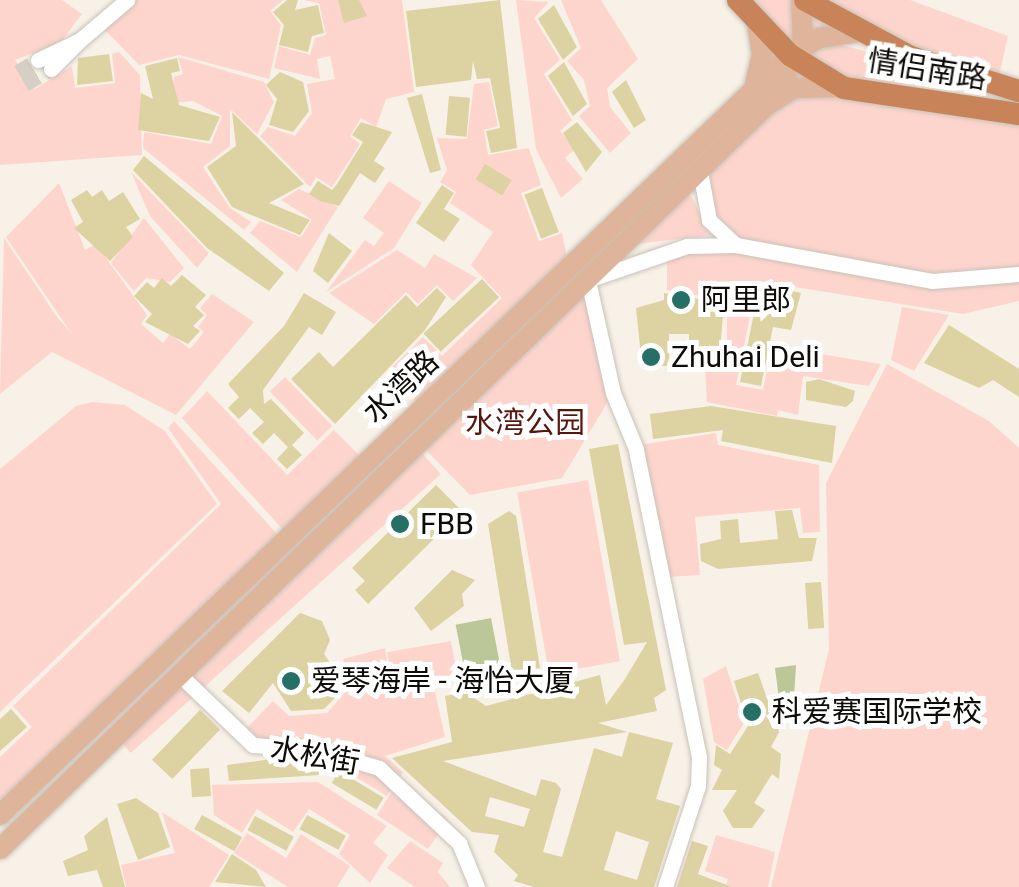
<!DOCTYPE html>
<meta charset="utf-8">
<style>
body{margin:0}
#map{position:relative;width:1019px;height:887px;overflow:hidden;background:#f8f1e7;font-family:Roboto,"Noto Sans SC",sans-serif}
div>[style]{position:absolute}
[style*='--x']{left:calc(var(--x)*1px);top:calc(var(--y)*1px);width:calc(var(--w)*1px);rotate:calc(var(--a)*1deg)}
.green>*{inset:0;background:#fed5cd;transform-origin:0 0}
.water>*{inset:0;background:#bbc798;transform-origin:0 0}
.building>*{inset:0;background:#dcd2a2;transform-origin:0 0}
.minor-tunnel>*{height:15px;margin-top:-7.5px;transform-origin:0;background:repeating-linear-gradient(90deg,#d5cfc6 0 15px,transparent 0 23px)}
.roads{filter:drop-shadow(0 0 2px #c9c2b8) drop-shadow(0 0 2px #c9c2b8)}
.minor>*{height:15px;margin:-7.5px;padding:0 7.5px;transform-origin:7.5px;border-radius:7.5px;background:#fff}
.major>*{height:20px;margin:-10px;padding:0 10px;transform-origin:10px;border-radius:10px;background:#deb59b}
.highway>*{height:22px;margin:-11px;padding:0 11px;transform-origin:11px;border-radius:11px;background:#c88458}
.dots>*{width:28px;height:28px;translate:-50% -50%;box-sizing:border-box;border:5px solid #fff;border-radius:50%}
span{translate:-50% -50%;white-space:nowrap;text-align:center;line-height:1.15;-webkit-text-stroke:10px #fff;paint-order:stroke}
.street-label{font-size:30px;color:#0e0c08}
.poi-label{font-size:30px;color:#0e0c08}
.left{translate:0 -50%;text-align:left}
.park-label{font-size:30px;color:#55160d}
</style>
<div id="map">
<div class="green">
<div style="clip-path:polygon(0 0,62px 0,82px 14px,61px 42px,15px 60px,35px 89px,72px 66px,75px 88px,115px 83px,112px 54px,119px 52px,140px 75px,142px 155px,0 165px)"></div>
<div style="clip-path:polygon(134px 0,283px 0,270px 11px,281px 25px,269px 79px,179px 55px,139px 65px,101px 26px)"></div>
<div style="clip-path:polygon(303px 0,402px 0,414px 92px,386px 99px,376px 127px,361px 118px,350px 136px,360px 144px,332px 187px,316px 177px,310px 187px,260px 136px,268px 127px,295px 136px,312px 113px,307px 84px,335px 79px,330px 56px,317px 59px,320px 79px,274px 68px,279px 46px,310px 55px,315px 38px,326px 35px,319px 3px)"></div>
<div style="clip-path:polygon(516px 0,549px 2px,534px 18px,560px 60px,544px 74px,572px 120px,560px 131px,575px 149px,565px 158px,583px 179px,561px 198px,536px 149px)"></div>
<div style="clip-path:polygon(561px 0,601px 0,638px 59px,607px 88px,610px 107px,631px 133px,610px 153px,579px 116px,590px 106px,584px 80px,567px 61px,581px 48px)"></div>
<div style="clip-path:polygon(754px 0,796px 0,833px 27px,796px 45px)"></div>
<div style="clip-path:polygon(816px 0,910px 0,1008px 36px,999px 76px,933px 57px)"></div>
<div style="clip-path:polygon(835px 43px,936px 71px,957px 89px,850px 79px,809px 56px)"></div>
<div style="clip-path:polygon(178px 57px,264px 82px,274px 102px,257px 134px,230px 109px,230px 146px,203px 167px,230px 208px,251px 222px,244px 230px,143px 148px,144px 132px,211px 144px,222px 116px,193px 101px,172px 103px,174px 77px,183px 74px)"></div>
<div style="clip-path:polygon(489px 82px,498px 126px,484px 130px,488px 155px,529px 148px,541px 185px,521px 193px,539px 241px,562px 233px,568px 262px,419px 405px,387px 372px,423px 337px,442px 356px,502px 298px,471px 265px,493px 232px,450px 203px,456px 192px,440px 182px,447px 170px,437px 138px,467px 139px,474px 84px)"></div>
<div style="clip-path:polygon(793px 90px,1019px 115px,1019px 274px,983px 282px,736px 245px,719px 232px,701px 171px)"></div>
<div style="clip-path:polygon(131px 172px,209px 253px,197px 268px,150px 216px)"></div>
<div style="clip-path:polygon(389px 181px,422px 203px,394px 248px,326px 292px,365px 240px,374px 246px,384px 233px,363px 218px)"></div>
<div style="clip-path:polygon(59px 183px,85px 250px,96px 244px,147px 315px,141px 324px,163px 343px,170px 334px,190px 349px,204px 332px,198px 327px,207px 315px,200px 308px,212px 294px,254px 322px,176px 415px,52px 352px,0 394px,4px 238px,57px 317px,72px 334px,6px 237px)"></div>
<div style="clip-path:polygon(299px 189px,338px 207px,297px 272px,250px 233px,260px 221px,301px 237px,312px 220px,281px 200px)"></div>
<div style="clip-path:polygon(689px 192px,712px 235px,637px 244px)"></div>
<div style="clip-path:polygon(144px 218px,184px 268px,170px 282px,146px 278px,134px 291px,111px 263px)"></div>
<div style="clip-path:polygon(736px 248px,931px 284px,1019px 278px,1019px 301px,963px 314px,757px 281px,736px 385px,763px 390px,772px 346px,881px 364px,869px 386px,803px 376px,798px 415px,778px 410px,777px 416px,707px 402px,705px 366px,727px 365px,727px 301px,667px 290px,667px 253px)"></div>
<div style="clip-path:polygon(397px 250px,425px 268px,434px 254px,477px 278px,453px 301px,437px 285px,418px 304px,406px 292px,374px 324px,329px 293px)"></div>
<div style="clip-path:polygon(588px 281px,613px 393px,562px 478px,470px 495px,420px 444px)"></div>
<div style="clip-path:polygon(902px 307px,949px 315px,914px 371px,891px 360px)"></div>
<div style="clip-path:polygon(887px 364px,989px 421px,1019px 448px,1019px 887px,771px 887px,829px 649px,826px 483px)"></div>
<div style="left:285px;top:377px;width:68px;height:21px;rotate:46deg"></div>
<div style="clip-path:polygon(207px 391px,287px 475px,334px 430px,362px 458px,284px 531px,182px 418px)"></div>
<div style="clip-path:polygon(92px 402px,125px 405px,165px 431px,217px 504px,0 712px,0 469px,76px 406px)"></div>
<div style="clip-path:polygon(174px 421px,279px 536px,0 809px,0 757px,32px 727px,13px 706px,221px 504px,168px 428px)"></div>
<div style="clip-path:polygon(716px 433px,718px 445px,819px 465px,820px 532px,803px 533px,800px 508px,695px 517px,700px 575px,668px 577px,639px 445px)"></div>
<div style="left:420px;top:451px;width:31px;height:417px;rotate:48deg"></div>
<div style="left:588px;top:480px;width:184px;height:72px;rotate:80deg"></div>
<div style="left:451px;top:641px;width:34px;height:65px;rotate:80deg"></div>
<div style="clip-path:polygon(385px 648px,392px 691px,433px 683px,445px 737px,385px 756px,403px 772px,387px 796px,318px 754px,274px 755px,247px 728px,273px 701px,289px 716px,327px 713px,352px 685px,343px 659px)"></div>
<div style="clip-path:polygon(726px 666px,744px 723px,727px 750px,714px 742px,703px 679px)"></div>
<div style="clip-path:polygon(400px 779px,448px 820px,428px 849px,377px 815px)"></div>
<div style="clip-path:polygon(318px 782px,387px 826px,373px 843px,388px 855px,370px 883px,339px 854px,350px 835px,309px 809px,293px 832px,257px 809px,242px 833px,214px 815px,212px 785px)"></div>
<div style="clip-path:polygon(162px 812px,229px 855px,209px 887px,126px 887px,121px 865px,175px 853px)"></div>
<div style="clip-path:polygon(247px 833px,286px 858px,301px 834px,350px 866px,337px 887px,288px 887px,234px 853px)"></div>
<div style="clip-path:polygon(716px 835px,775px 852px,768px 887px,726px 887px,728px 879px,705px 871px)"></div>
<div style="clip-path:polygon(410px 841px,443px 863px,438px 872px,450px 887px,415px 887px,387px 868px)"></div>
</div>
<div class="water">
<div style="left:491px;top:618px;width:58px;height:36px;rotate:79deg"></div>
<div style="clip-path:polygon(796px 665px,793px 712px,781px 714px,775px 668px)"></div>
</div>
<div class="building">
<div style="clip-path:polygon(287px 0,298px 0,295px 10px,318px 5px,324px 33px,312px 36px,308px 52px,279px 45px,284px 25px,273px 12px)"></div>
<div style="clip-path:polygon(338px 0,359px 0,367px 16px,344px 23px)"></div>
<div style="clip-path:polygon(500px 0,517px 148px,491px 153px,486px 131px,500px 128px,490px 78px,477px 79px,473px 61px,471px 80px,416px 87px,406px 11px)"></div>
<div style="clip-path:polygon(554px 5px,577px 47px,563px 60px,538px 19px)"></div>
<div style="clip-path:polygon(109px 54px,113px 81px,77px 85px,78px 58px)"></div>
<div style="clip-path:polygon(177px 58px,180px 71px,171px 73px,179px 105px,220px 117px,209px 141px,138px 130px,141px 93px,153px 99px,145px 66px)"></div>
<div style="clip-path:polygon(564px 62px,587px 104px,573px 116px,548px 76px)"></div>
<div style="clip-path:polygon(280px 72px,303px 82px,309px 111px,293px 132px,269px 125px,277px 99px,266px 85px)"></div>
<div style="clip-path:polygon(626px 80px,646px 120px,634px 128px,612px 92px)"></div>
<div style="clip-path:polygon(422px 94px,441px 170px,430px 173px,407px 98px)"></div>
<div style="left:449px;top:96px;width:21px;height:39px;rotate:5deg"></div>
<div style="clip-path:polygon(232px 112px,304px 184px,269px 203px,310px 220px,300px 235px,232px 207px,207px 167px,236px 146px)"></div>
<div style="clip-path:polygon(361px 122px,392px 132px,374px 161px,385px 168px,375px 183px,360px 173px,339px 206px,320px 201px,309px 194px,318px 181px,332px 190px,337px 184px,363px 142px,352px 135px)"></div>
<div style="clip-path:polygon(577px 122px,602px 152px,586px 172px,563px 133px)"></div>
<div style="clip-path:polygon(144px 156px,284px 273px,269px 291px,207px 248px,133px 170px)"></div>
<div style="left:485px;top:164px;width:31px;height:18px;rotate:31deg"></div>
<div style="clip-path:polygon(442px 185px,454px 193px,444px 209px,460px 219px,444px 242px,416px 223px)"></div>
<div style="left:542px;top:188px;width:47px;height:19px;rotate:69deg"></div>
<div style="clip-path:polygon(87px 190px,92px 197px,102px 190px,109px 201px,123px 192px,140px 219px,126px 227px,133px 237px,110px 261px,74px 228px,83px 222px,71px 200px)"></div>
<div style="clip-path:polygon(329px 233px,352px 251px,328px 283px,313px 271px)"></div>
<div style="clip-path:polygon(182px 275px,206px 295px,195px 307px,204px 315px,193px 326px,200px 331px,188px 344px,145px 322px,152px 314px,134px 296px,147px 282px,154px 288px,162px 278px,171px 286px)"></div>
<div style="left:482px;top:279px;width:25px;height:80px;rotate:47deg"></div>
<div style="clip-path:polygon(760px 284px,801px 293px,791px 330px,773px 327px,761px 386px,740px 382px)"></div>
<div style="clip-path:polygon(437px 288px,446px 297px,425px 330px,335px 424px,291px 379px,319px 352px,333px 367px,406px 295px,417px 307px)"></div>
<div style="clip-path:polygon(304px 293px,336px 312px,322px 335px,309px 327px,263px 390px,264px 404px,271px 399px,304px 433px,292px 445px,302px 455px,287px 469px,277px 459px,288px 447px,274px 433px,263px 444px,252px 433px,264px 422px,250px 408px,239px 419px,228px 408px,239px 397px,228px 384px,284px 326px)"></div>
<div style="clip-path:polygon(664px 293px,724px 303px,719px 363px,689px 364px,689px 334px,669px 334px,669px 366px,642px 366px,636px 308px,664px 300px)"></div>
<div style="clip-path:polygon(949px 325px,1019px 369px,1019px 397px,993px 380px,979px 388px,924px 363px)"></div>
<div style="clip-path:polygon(819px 379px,855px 391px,853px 401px,846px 407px,806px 400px,806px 382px)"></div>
<div style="clip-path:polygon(711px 406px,836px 426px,832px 463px,721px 441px,723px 430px,653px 439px,650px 414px)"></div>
<div style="clip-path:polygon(evenodd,618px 444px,666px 690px,654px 698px,657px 711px,598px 723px,627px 732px,443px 761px,536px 796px,541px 779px,556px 783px,561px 789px,543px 852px,562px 857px,594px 748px,622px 757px,629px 732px,673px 743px,656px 799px,680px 806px,654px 887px,534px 887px,514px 881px,518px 875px,494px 852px,499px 835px,472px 832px,392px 758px,452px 742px,445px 696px,465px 692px,486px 706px,600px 675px,606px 705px,625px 679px,647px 642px,624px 645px,589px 449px,618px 444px,490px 797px,530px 809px,524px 827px,485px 816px,490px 797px,618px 444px,616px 831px,649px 842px,637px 880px,604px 870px,616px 831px)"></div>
<div style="clip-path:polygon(436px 485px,462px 511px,368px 604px,355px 590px,365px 581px,352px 568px)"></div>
<div style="clip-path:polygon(792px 510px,799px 538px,817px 538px,812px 561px,718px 569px,701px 561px,700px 544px,721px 539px,720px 521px,738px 519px,740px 543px,778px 539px,775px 511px)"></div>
<div style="clip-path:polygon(509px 511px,516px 516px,540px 668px,512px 672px,488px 524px)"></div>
<div style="clip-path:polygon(452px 570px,475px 580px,462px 594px,464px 606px,431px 631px,414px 608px)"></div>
<div style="left:821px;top:582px;width:46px;height:16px;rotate:86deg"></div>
<div style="clip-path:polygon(300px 613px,322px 621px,330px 640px,324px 654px,343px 682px,337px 696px,324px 709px,291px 711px,273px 683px,249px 713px,222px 691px)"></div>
<div style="clip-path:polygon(758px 673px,779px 732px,771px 747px,781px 754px,779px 779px,772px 774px,754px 803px,765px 810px,752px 828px,733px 828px,723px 811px,737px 790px,712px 790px,722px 770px,714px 765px,716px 745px,730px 754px,748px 726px,734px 681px)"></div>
<div style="clip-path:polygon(11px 709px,27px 727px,0 751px,0 719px)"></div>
<div style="left:200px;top:710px;width:28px;height:69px;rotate:44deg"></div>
<div style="clip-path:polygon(272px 759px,319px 762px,319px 775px,229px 781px,227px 765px)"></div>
<div style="left:209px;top:768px;width:28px;height:19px;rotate:86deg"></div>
<div style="left:339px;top:771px;width:52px;height:14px;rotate:31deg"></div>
<div style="clip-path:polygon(136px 798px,158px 813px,170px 847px,138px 860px,117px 804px)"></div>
<div style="left:202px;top:815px;width:46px;height:16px;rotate:29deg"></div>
<div style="left:307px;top:815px;width:44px;height:16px;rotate:28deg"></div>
<div style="left:255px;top:816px;width:44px;height:16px;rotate:28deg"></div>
<div style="clip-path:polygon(107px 817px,125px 887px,103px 887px,97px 870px,68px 876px,63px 861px,88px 850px,84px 836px)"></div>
<div style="clip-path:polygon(692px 841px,708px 846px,698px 874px,732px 887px,677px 887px)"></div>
<div style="clip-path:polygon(232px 854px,256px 870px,266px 887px,215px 882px)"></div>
</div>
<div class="minor-tunnel">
<div style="--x:18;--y:72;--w:23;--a:-31"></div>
<div style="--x:25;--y:84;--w:30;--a:-30"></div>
</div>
<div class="roads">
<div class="minor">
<div style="--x:80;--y:40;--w:62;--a:-40.4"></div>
<div style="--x:38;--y:60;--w:47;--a:-25.5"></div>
<div style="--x:80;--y:40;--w:41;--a:135"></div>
<div style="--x:700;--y:171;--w:50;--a:79.6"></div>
<div style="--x:709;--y:220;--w:37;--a:43"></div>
<div style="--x:181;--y:676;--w:100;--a:43.8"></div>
<div style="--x:253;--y:745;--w:65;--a:4.4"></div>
<div style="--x:318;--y:750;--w:64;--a:16.4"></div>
<div style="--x:379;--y:768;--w:110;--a:43.2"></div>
<div style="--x:459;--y:843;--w:48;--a:67.8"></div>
<div style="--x:665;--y:887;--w:106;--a:-71.9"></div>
<div style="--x:698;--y:786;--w:29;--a:-88"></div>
<div style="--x:699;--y:757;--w:314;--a:-101.6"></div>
<div style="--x:636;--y:449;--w:61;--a:-112.3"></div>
<div style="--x:613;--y:393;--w:116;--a:-102.5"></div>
<div style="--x:588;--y:280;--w:105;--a:-19"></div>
<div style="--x:687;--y:246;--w:49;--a:-1.2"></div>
<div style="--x:736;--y:245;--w:199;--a:10.4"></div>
<div style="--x:932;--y:281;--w:87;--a:-4.6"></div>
</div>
<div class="major">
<div style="--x:754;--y:89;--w:35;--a:-77"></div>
<div style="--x:762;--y:55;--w:32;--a:-99"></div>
<div style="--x:774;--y:95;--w:57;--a:-59.4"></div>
<div style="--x:803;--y:46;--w:46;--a:-92.5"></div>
<div style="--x:0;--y:815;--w:1096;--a:-43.89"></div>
<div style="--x:790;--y:55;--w:34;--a:-30"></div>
<div style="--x:820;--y:38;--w:38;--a:-9"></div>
<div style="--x:0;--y:849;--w:1069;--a:-44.13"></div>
<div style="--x:767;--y:105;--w:32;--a:-32"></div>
<div style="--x:794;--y:88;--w:47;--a:-1.2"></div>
</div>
<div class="highway">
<div style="--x:738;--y:0;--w:76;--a:46.6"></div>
<div style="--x:790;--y:55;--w:63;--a:31.4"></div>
<div style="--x:844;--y:88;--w:177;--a:8.5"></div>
<div style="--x:805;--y:0;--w:120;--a:28.3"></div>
<div style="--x:911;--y:57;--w:113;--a:17.5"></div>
</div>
</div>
<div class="dots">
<div style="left:681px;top:300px;background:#266f67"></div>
<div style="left:651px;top:357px;background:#266f67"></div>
<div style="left:400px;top:524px;background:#266f67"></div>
<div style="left:291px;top:681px;background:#266f67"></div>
<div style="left:752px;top:712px;background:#266f67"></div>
</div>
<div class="street-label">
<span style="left:927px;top:70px;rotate:9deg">情侣南路</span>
<span style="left:401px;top:387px;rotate:-43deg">水湾路</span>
<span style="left:315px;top:756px;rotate:10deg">水松街</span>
</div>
<div class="poi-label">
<span class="left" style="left:701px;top:300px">阿里郎</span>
<span class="left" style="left:671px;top:357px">Zhuhai Deli</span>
<span class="left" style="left:420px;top:524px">FBB</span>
<span class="left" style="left:311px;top:681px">爱琴海岸 - 海怡大厦</span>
<span class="left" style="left:772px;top:712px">科爱赛国际学校</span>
</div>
<div class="park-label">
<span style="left:525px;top:423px">水湾公园</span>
</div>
</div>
